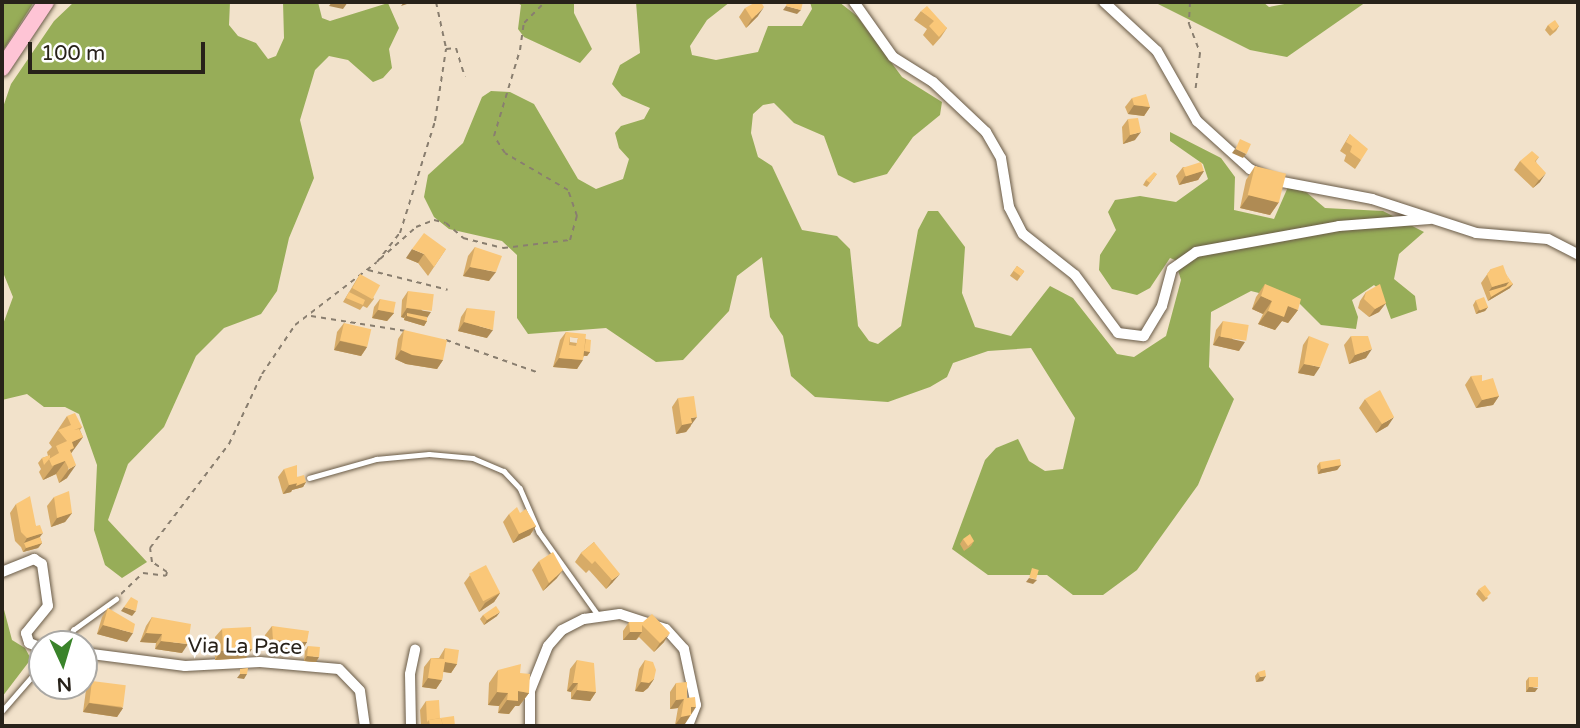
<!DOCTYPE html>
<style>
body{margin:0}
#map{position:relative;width:1580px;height:728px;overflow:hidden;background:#f2e2cb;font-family:"Varela Round",sans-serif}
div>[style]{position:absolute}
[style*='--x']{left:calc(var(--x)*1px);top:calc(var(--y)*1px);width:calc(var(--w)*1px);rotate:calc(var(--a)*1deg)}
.forest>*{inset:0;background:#97ad58}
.path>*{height:2px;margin-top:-1px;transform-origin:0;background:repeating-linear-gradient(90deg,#897e6f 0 5px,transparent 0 10px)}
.roads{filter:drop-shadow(0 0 2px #695b47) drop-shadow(0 0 2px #695b47)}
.lane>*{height:4.5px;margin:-2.25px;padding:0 2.25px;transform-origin:2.25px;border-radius:2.25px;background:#fff}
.street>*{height:10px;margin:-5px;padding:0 5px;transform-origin:5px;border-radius:5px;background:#fff}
.primary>*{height:16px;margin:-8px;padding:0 8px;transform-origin:8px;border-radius:8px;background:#fec4d5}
.wall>*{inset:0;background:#d7ab67;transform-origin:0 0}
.shaded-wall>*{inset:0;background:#af8b54}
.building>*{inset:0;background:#fac778;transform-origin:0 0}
span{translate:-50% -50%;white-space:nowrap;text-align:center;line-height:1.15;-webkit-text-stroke:6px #fff;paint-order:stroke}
.street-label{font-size:21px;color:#28221a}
.frame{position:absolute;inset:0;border:4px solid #28221a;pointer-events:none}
.north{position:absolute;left:28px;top:630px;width:70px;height:70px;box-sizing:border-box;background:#fff;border:2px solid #a9a7a3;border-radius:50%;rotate:176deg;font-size:19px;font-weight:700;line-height:28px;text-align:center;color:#28221a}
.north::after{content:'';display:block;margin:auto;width:24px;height:32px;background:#3a832a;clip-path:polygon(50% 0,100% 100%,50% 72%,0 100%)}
.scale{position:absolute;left:28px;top:42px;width:177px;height:32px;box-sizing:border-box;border:4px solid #28221a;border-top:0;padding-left:9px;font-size:21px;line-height:24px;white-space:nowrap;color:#28221a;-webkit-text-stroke:5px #fff;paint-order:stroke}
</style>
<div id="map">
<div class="forest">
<div style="clip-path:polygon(2px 2px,34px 2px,2px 52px)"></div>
<div style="clip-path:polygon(74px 2px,230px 2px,229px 25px,238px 36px,256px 43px,268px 59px,276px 56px,284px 38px,283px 2px,318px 2px,322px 18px,330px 21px,388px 3px,399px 28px,389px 49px,392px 68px,383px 78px,373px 82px,348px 60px,329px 56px,315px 70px,300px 120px,314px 178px,289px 238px,277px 291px,261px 314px,224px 328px,196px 356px,164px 427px,128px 464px,108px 520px,147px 562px,122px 578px,105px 565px,94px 530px,97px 465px,79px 414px,65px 407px,44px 407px,27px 394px,2px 400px,2px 327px,13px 297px,2px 270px,2px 110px,11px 84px,54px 21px)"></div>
<div style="clip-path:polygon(516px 2px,574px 2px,574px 13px,592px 49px,580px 63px,524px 37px,518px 29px,521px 5px)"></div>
<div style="clip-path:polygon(636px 2px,730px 2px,707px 20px,690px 46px,692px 55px,716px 60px,758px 52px,768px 26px,802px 26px,812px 9px,810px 2px,839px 2px,857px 16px,902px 77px,942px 102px,940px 115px,913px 137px,887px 174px,854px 183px,838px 175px,824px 136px,794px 123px,774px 103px,763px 105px,753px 114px,751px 133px,758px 157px,772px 166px,802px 230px,837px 236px,850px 249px,858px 326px,869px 341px,878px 344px,901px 326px,918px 230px,928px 211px,938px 211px,965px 247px,962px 293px,975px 327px,1011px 336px,1050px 286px,1073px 298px,1117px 354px,1134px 357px,1166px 336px,1181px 280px,1175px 260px,1170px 258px,1150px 288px,1137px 295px,1112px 289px,1099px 270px,1100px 255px,1116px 230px,1108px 212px,1115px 200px,1140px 196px,1176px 202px,1208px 179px,1203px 164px,1170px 141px,1170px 132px,1221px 158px,1235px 177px,1234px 210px,1274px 219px,1288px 187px,1306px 192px,1325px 208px,1383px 211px,1424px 232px,1399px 254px,1394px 279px,1415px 296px,1417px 310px,1391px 319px,1381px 291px,1374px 285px,1352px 300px,1358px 317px,1356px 329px,1321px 325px,1299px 303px,1251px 291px,1211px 312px,1209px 367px,1234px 399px,1198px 485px,1137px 570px,1103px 595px,1073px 595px,1047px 575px,988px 575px,952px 549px,985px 460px,996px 448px,1018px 439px,1029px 461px,1045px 471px,1063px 469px,1075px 418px,1031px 348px,988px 351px,953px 363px,947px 377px,930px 387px,888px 402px,815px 397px,791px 376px,783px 336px,770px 317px,762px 257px,737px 276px,729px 311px,683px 360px,656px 362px,606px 328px,528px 334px,517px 318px,517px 255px,502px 241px,449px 229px,434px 217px,424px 197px,428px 175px,463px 143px,482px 97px,491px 91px,510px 92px,534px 104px,578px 179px,596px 189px,623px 179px,629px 159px,619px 148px,615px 133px,621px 126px,644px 119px,650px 108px,622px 96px,612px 84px,620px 65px,640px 53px)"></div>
<div style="clip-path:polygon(1154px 2px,1263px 2px,1269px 7px,1295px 2px,1366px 2px,1287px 57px,1250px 50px)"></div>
<div style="clip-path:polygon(2px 602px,12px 640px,25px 648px,31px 659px,2px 697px)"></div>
</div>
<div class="path">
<div style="--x:436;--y:2;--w:47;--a:77.7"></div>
<div style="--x:1190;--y:2;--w:22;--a:93"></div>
<div style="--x:1189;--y:24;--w:31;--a:69"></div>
<div style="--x:1200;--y:53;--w:40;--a:97.1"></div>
<div style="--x:380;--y:259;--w:48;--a:-41.6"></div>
<div style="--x:416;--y:227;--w:19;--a:-21"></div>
<div style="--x:434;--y:220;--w:12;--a:14"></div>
<div style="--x:446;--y:223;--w:23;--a:41"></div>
<div style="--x:463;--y:238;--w:41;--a:14"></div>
<div style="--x:503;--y:248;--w:67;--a:-6.8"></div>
<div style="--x:570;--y:240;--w:25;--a:-74"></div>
<div style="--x:577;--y:216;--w:28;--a:-109"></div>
<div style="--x:568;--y:190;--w:73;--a:-149.6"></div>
<div style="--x:505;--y:153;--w:20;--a:-123"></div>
<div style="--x:494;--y:136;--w:90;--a:-73.2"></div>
<div style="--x:520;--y:50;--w:27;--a:-82"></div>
<div style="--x:524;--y:23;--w:30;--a:-45"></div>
<div style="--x:368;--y:270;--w:82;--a:14"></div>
<div style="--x:311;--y:316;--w:96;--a:9"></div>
<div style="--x:446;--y:340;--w:99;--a:19.5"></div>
<div style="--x:121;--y:594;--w:30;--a:-44"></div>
<div style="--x:143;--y:573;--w:23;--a:7"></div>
<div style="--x:166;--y:576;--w:4;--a:-76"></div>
<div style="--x:167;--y:572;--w:18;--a:-146"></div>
<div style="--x:152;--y:562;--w:14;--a:-98"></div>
<div style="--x:150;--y:548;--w:131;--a:-52.8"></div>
<div style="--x:229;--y:444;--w:77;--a:-64.8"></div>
<div style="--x:262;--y:374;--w:59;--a:-56"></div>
<div style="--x:295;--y:325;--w:103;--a:-37.5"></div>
<div style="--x:377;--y:262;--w:37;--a:-52"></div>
<div style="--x:400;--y:233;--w:117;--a:-72.6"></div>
<div style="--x:435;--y:121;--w:73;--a:-81.3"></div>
<div style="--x:446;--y:49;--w:10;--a:-6"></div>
<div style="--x:456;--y:48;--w:30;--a:73"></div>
</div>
<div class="roads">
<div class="lane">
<div style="--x:309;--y:478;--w:70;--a:-15.8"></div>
<div style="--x:376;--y:459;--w:53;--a:-5.4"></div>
<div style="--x:429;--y:454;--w:44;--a:5.2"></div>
<div style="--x:473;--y:458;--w:34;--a:23"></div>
<div style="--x:504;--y:471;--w:23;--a:47"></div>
<div style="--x:520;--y:488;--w:48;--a:66.6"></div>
<div style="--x:539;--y:532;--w:103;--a:54.5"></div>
<div style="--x:66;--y:644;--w:16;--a:-63"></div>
<div style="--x:73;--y:630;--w:53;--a:-35.8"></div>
<div style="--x:2;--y:711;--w:49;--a:-49.1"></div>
<div style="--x:34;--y:674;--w:27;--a:-84"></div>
</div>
<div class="street">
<div style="--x:854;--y:2;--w:67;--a:54.7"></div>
<div style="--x:893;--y:57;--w:47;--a:32"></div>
<div style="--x:933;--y:82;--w:73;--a:43.3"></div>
<div style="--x:986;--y:132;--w:30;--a:60"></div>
<div style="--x:1001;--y:158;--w:50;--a:80.7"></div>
<div style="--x:1009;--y:207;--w:30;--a:63"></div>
<div style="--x:1023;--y:234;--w:66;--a:38.3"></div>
<div style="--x:1075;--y:275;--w:72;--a:53.4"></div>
<div style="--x:1118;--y:333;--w:26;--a:7"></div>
<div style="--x:1144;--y:336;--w:35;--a:-59"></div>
<div style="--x:1162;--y:306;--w:38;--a:-75"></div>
<div style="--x:1172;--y:269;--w:29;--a:-35"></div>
<div style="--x:1196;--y:252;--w:145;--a:-10.3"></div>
<div style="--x:1339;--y:226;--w:91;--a:-4.4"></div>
<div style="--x:1104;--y:2;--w:72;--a:42.8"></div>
<div style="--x:1157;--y:51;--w:81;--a:60.3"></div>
<div style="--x:1197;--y:121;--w:72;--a:42.2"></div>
<div style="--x:1250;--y:169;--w:30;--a:24"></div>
<div style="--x:1277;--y:181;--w:97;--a:10.7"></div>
<div style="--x:1372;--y:199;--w:109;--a:18.1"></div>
<div style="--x:1476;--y:233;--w:72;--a:4.8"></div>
<div style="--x:1548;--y:239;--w:34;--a:27"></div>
<div style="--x:2;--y:572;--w:35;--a:-22"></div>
<div style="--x:34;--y:559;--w:9;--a:32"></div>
<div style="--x:42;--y:564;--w:42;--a:81.9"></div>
<div style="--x:48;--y:606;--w:35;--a:129"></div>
<div style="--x:26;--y:633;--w:10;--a:73"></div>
<div style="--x:29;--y:643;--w:14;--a:21"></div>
<div style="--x:84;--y:653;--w:102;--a:7.3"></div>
<div style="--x:185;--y:666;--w:75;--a:-3.1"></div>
<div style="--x:260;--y:662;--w:79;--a:5.1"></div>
<div style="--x:339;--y:669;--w:30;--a:46"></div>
<div style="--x:360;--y:691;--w:35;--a:82"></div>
<div style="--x:411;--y:726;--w:52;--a:-91.1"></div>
<div style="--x:410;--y:674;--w:25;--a:-78"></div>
<div style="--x:530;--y:726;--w:35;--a:-90"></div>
<div style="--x:530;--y:691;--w:48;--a:-68.2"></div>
<div style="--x:548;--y:646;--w:21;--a:-49"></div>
<div style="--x:562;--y:630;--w:25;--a:-27"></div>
<div style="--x:584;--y:619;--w:36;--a:-8"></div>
<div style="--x:620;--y:614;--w:48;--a:18.1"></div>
<div style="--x:666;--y:629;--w:27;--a:48"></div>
<div style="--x:684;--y:649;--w:57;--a:77.9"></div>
<div style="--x:696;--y:705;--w:22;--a:111"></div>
</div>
<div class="primary">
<div style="--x:2;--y:68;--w:79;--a:-56.3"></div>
</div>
</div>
<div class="wall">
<div style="clip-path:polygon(745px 8px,758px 16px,746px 28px,739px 17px)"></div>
<div style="clip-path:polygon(921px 11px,947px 28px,941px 37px,933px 46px,923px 35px,927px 29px,914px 20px)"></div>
<div style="clip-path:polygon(1548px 25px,1559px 26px,1556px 31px,1550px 36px,1545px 30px)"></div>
<div style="clip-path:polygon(1132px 98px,1150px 107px,1144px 116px,1128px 114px,1125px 107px)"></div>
<div style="clip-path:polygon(1128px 119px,1135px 140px,1123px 144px,1122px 127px)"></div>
<div style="clip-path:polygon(1350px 134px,1361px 160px,1355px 169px,1344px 161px,1346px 155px,1340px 151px)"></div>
<div style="clip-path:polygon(1539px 157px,1536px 161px,1540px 182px,1533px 188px,1514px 170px,1520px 161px)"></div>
<div style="clip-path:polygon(1255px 166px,1279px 202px,1270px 215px,1240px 208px,1246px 180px)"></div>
<div style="clip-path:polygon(1183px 167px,1204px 171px,1198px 180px,1179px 185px,1176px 176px)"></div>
<div style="clip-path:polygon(1157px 174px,1147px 187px,1143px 185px,1146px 180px)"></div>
<div style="clip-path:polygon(475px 247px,489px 281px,463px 276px,468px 256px)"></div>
<div style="clip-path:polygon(446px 249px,428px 276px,418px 263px,406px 258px)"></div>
<div style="left:1017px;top:266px;width:9px;height:12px;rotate:36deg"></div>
<div style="clip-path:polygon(1491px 269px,1506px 274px,1510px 288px,1488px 301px,1481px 283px)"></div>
<div style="clip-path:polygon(360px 274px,374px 299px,367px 308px,363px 306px,360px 310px,343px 302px)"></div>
<div style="clip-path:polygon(1265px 284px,1298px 310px,1288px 323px,1282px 321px,1275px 330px,1258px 324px,1263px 314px,1252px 309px,1256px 297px)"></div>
<div style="clip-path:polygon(408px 291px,427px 317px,427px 321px,424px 326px,404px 320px,404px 318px,401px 317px,402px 300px)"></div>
<div style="clip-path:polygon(1366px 292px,1386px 303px,1379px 312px,1369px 317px,1358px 308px,1360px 301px)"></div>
<div style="clip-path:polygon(380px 299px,394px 313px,387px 321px,372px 318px,374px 307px)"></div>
<div style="clip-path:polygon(1476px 300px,1488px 307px,1485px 311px,1476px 314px,1473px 305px)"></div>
<div style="clip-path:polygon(467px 308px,487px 338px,458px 331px,461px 317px)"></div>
<div style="clip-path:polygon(1223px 321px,1239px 351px,1213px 345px,1216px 330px)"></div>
<div style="clip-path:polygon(344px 323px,367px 347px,361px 356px,334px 350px,337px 332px)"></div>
<div style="clip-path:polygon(404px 330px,443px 360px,437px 369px,406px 364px,395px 359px,398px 339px)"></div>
<div style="clip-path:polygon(evenodd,566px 332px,586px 339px,590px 352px,587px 356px,584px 356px,577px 369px,553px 367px,560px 340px,566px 332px,570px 337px,578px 338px,577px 343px,570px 342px,570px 337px)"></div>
<div style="clip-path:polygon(1309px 336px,1314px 376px,1298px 373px,1303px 345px)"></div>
<div style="clip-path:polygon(1351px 336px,1366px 358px,1349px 364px,1344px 345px)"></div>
<div style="clip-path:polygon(1471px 376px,1482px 381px,1499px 396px,1493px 405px,1476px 408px,1465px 385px)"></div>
<div style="clip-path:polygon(678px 398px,691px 426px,686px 432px,676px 434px,672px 407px)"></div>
<div style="clip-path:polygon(1365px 399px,1388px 426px,1376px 433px,1359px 408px)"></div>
<div style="clip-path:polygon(67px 416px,82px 427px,80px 430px,83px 437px,71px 453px,67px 478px,59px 483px,56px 474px,43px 480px,39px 472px,41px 469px,38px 463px,42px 458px,48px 456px,47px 452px,52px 447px,49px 443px)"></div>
<div style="clip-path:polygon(1320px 462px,1341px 465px,1337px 470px,1318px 474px,1317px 466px)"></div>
<div style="clip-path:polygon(284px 469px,306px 482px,303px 487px,292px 490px,291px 492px,283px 494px,278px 477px)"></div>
<div style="clip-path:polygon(54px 497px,72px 513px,65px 522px,51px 527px,47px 506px)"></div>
<div style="clip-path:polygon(16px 504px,36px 526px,42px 543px,38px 548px,23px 552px,21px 547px,15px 541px,10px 513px)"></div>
<div style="clip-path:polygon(520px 513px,536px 526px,530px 535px,513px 543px,503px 522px,509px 514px)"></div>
<div style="clip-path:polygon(963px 539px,974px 541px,971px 546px,964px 551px,960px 544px)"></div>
<div style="clip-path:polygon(594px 542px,613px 582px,606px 589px,589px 570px,586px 573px,575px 562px,581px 553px)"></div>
<div style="clip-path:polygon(539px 561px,557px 578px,543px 591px,532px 570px)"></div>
<div style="clip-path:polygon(470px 575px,500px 593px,494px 602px,479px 612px,464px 583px)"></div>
<div style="clip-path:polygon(1479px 589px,1488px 598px,1483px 602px,1476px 594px)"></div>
<div style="clip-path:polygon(108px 608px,127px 642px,97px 634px,102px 617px)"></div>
<div style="clip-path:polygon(483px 615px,497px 616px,484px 625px,480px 619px)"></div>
<div style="clip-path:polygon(152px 617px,182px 653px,155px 649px,156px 643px,140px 642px,146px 626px)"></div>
<div style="clip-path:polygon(629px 622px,643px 622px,664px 642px,654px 652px,639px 637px,636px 640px,623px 640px,623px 631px)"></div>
<div style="clip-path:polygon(272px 626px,307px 642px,301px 651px,266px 648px,265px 635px)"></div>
<div style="clip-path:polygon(222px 629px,246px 658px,215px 660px,215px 637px)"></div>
<div style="clip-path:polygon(308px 646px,316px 662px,304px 661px,305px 651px)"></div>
<div style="clip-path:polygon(445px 648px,457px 664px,451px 673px,443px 672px,442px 680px,436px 689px,422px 687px,424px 667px,431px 658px,439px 658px)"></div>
<div style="clip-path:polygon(577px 660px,596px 692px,590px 701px,571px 699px,571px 692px,567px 691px,570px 669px)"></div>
<div style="clip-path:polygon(645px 660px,654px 679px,648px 688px,643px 692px,635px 691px,639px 669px)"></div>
<div style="clip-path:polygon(498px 670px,520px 673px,529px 693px,519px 706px,515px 706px,509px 714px,498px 713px,499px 706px,488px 705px,489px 683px)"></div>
<div style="clip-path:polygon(1258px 672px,1263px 681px,1256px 682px,1255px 676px)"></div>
<div style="clip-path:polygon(1529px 677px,1535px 692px,1526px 692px,1526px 681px)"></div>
<div style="clip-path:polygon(92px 681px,123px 708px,117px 717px,83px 712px,86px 690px)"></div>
<div style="clip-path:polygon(676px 683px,687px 698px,685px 724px,675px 725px,678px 708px,670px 709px,670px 692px)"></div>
<div style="clip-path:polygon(426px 701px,440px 718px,455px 726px,421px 726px,420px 710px)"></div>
</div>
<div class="shaded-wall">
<div style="clip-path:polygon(332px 2px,348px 2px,343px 9px,329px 6px)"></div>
<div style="clip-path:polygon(404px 2px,413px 2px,401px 6px)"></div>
<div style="clip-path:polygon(786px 6px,801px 10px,797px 14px,783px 10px)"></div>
<div style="clip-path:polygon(764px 7px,758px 16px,746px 28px,752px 19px)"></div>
<div style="clip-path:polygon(1134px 105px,1150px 107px,1144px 116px,1128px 114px)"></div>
<div style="clip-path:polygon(1141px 132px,1135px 140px,1123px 144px,1130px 135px)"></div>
<div style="clip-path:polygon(1235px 149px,1246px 154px,1243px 158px,1232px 153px)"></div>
<div style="clip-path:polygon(1204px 171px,1198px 180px,1179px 185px,1185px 176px)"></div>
<div style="clip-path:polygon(1546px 173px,1540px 182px,1533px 188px,1539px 180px)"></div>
<div style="clip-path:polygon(1249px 195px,1279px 202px,1270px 215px,1240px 208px)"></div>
<div style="clip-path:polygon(412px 249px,424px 254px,418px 263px,406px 258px)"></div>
<div style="clip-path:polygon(470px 267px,496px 272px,489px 281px,463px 276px)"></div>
<div style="clip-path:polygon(1509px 282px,1513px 284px,1510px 288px,1488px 301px,1491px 297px,1489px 291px,1492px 287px)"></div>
<div style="clip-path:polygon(1261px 296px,1272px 301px,1263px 314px,1252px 309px)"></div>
<div style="clip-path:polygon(1386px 303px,1379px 312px,1369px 317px,1375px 309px)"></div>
<div style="clip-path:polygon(1288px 306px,1298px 310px,1288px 323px,1282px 321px,1275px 330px,1258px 324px,1268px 311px)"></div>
<div style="clip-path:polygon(1488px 307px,1485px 311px,1476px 314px,1479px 310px)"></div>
<div style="clip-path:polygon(407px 308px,431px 312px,425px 321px,427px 321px,424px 326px,404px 320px,407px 313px,404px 318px,401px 317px)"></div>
<div style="clip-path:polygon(378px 310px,394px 313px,387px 321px,372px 318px)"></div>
<div style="clip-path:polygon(464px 322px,493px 330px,487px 338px,458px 331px)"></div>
<div style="clip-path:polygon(1219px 336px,1245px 342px,1239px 351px,1213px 345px)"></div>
<div style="clip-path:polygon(340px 341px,367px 347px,361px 356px,334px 350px)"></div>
<div style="clip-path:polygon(1372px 349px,1366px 358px,1349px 364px,1355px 355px)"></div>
<div style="clip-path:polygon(401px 350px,443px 360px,437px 369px,406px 364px,395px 359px)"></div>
<div style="clip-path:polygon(582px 350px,590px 352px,587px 356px,579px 355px)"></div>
<div style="clip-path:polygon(559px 358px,583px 360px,577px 369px,553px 367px)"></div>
<div style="clip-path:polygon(1304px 364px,1320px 367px,1314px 376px,1298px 373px)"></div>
<div style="clip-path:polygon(1499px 396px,1493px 405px,1476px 408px,1482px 400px)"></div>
<div style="clip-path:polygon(697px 417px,686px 432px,676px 434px,682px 425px,691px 418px)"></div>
<div style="clip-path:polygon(1394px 417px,1388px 426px,1376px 433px,1382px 424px)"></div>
<div style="clip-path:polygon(83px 437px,56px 474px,43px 480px,72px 442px)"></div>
<div style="clip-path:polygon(76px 465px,67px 478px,59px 483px,69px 469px)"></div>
<div style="clip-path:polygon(1341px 465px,1337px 470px,1318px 474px,1321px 469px)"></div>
<div style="clip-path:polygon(306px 482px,303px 487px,292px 490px,291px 492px,283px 494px,289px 485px)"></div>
<div style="clip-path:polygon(72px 513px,65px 522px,51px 527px,57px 518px)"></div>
<div style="clip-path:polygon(536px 526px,530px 535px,513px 543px,519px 534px)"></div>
<div style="clip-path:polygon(43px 533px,36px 542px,24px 543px,27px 538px)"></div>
<div style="clip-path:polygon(42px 543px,38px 548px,23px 552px,26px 548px)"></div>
<div style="clip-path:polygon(563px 570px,557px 578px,543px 591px,549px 583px)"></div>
<div style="clip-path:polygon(620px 574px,613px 582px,606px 589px,612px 580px)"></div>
<div style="clip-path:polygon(1029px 578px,1037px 580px,1033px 584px,1026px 582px)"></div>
<div style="clip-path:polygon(500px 593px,494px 602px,479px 612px,485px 603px)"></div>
<div style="clip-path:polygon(124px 607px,136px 611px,132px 616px,121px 611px)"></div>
<div style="clip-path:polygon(500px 612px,497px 616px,484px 625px,487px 620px)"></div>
<div style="clip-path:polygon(103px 625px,133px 633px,127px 642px,97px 634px)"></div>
<div style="clip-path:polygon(630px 632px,642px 632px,636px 640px,623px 640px)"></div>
<div style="clip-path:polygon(146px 633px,162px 634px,156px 643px,140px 642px)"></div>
<div style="clip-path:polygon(670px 633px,664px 642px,654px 652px,660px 643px)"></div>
<div style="clip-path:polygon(273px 640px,307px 642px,301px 651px,266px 648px)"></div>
<div style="clip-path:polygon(161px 641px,188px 644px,182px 653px,155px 649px)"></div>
<div style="clip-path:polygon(252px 649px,246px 658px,215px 660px,221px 651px)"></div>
<div style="clip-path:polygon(307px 656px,319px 657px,316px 662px,304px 661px)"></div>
<div style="clip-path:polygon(445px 662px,457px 664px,451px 673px,439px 671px)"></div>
<div style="clip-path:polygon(240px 674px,247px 674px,244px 679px,237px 678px)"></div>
<div style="clip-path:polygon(1266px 676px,1263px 681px,1256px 682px,1260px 677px)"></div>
<div style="clip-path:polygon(428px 678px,442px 680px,436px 689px,422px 687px)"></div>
<div style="clip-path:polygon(654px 679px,648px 688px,643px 692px,635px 691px,641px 682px)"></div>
<div style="clip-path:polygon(573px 683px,578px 683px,571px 692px,567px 691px)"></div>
<div style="clip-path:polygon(1529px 687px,1538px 688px,1535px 692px,1526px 692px)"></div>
<div style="clip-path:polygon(577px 690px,596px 692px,590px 701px,571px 699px)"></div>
<div style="clip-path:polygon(518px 691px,529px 693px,519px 706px,515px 706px,509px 714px,498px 713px,507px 700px)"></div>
<div style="clip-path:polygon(497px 692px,508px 693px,499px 706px,488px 705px)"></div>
<div style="clip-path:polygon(684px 699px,678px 708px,670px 709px,676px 700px)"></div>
<div style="clip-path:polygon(89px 703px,123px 708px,117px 717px,83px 712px)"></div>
<div style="clip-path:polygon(691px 707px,696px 707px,685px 724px,675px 725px,681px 717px)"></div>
</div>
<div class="building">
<div style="clip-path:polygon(756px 2px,761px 2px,764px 7px,752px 19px,745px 8px)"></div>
<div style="clip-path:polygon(787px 2px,803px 2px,801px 10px,786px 6px)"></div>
<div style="clip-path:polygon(927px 6px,947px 28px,939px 37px,929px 26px,934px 21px,921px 11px)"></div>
<div style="clip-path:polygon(1555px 20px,1559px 26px,1553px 31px,1548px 25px)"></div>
<div style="clip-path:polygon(1146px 94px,1150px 107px,1134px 105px,1132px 98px)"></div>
<div style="clip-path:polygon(1138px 118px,1141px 132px,1130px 135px,1128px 119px)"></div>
<div style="clip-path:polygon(1350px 134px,1368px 149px,1361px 160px,1350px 152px,1352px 146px,1346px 142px)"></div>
<div style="left:1240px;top:139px;width:12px;height:11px;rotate:24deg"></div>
<div style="clip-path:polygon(1532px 151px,1539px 157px,1535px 161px,1546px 173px,1539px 180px,1520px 161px)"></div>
<div style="left:1201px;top:162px;width:9px;height:19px;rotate:72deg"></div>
<div style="left:1255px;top:166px;width:32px;height:30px;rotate:14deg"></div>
<div style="clip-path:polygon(1154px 172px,1157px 174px,1150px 183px,1146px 180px)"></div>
<div style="clip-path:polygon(424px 233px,446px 249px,434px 267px,424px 254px,412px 249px)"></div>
<div style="clip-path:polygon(475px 247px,502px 256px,496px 272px,470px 267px)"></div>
<div style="clip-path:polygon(1503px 265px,1509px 282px,1492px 287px,1487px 274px,1491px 269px)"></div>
<div style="left:1017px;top:266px;width:9px;height:6px;rotate:36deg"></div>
<div style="left:360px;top:274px;width:23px;height:16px;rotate:29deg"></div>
<div style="clip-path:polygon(1506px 274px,1513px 284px,1491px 297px,1489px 291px,1506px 286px,1509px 282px)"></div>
<div style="clip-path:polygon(1265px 284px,1301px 299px,1298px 310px,1288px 306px,1284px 317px,1268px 311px,1272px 301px,1261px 296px)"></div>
<div style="clip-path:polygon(1380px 284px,1386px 303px,1375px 309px,1364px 299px,1366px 292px)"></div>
<div style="left:408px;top:291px;width:26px;height:17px;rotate:7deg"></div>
<div style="clip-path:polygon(349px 292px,365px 300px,363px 305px,346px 298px)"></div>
<div style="left:1484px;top:297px;width:11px;height:9px;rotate:68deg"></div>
<div style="left:380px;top:299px;width:16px;height:11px;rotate:11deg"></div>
<div style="clip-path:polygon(467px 308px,495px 311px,493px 330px,464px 322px)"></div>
<div style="clip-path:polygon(407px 313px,427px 317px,427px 321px,407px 316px)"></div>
<div style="left:1223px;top:321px;width:26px;height:16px;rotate:9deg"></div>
<div style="left:344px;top:323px;width:28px;height:18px;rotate:13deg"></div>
<div style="clip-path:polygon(404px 330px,447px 340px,443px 360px,412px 355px,401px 350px)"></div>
<div style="clip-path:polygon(evenodd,566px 332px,586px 334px,583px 360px,559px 358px,566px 332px,570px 337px,578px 338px,576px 346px,569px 345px,570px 337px)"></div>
<div style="clip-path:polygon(1309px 336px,1329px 344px,1320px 367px,1304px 364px)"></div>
<div style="clip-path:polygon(1351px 336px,1368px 336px,1372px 349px,1355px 355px)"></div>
<div style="clip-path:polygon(586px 339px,591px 340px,590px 352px,584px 351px)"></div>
<div style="clip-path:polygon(1482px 375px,1482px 381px,1493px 378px,1499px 396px,1482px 400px,1471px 376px)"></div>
<div style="clip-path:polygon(1380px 390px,1394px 417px,1382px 424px,1365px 399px)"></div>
<div style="clip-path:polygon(694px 396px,697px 417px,691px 418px,692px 423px,682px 425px,678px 398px)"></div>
<div style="clip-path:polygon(75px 413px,82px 427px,74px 430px,79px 429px,83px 437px,72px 442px,74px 448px,70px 450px,76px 465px,69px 469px,65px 461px,52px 466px,49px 459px,59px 453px,56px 446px,67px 441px,58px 430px,71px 425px,67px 416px)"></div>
<div style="clip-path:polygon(50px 455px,50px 458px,44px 465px,42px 458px)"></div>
<div style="clip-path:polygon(1340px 459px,1341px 465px,1321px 469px,1320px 462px)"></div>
<div style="clip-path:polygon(297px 465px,297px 483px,289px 485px,284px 469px)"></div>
<div style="clip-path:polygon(304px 475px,306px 482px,296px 486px,297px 483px,297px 477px)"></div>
<div style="clip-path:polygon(69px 491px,72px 513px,57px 518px,54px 497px)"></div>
<div style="clip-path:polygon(30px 496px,36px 526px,40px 525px,43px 533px,27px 538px,21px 532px,16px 504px)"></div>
<div style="clip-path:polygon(517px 507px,520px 513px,526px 509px,536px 526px,519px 534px,509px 514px)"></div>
<div style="clip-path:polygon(970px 534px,974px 541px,968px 546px,963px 539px)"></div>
<div style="clip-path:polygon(40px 537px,42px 543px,26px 548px,24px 543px)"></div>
<div style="clip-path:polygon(594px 542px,620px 574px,612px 580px,595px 561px,592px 564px,581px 553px)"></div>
<div style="clip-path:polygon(553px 552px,563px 570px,549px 583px,539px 561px)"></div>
<div style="left:486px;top:565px;width:31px;height:19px;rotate:63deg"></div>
<div style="left:1032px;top:568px;width:7px;height:10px;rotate:16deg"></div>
<div style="clip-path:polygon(1485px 585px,1491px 593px,1486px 598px,1479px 589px)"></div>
<div style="clip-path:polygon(131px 597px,138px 601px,136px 611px,124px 607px)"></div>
<div style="clip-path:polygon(496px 606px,500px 612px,487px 620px,483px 615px)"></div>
<div style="clip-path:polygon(108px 608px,135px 624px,133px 633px,103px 625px)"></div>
<div style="clip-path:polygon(652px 614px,670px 633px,660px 643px,642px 625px,642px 632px,630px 632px,629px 622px,643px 622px)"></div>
<div style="clip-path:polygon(152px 617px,191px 624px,188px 644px,161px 641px,162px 634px,146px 633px)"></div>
<div style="clip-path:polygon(272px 626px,309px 631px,307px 642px,273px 640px)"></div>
<div style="left:251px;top:627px;width:22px;height:29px;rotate:87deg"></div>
<div style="left:308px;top:646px;width:12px;height:10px;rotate:5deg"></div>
<div style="clip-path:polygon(445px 648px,459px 650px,457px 664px,445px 662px,442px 680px,428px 678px,431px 658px,444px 659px)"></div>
<div style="clip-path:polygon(577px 660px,594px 663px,596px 692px,577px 690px,578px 683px,573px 683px)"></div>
<div style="clip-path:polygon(645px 660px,653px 662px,656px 670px,654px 679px,649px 683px,641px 682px)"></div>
<div style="clip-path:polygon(521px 664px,520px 673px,530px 674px,529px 693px,518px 691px,518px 701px,507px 700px,508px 693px,497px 692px,498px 670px)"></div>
<div style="clip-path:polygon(248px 668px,247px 674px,240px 674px,240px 669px)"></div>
<div style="clip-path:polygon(1265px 670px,1266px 676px,1260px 677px,1258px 672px)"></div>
<div style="left:1529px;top:677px;width:9px;height:10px"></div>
<div style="left:92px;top:681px;width:34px;height:22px;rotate:7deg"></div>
<div style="clip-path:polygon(687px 682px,687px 698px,695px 697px,696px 707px,691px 707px,691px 715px,681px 717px,684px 699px,676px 700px,676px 683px)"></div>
<div style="clip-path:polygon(439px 700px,440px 718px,454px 716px,455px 726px,443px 726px,441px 718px,429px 720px,427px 722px,426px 701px)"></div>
<div style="clip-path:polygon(441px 718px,443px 726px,430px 726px,429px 720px)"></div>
</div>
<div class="street-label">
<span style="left:245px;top:647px;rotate:1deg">Via La Pace</span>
</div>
<div class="frame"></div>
<div class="north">N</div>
<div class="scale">100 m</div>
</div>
